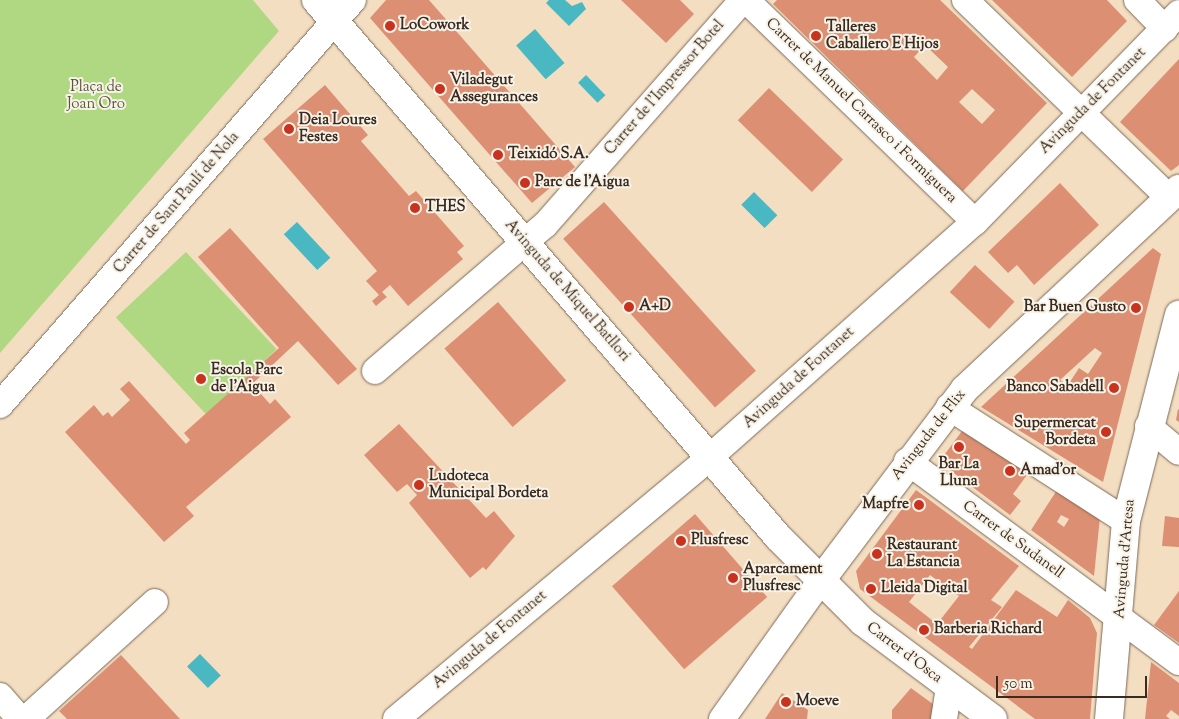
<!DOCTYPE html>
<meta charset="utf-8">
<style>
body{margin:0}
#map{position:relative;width:1179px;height:719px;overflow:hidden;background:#f4dec2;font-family:"Sorts Mill Goudy",serif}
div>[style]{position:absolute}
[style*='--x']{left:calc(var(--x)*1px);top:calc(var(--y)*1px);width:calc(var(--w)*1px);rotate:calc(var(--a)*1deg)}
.green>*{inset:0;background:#b0d883;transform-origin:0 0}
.water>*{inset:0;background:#4ab8c2;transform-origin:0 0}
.building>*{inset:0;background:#dd8f73;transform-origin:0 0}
.roads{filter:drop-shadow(0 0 1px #7c6957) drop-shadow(0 0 1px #7c6957)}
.minor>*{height:26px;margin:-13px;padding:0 13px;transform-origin:13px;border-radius:13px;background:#fff}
.major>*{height:28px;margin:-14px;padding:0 14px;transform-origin:14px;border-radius:14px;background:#fff}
.dots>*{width:14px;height:14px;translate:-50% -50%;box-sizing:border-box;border:2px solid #f7f3e8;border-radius:50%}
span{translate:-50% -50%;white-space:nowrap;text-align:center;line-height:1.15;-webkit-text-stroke:4px #f7f3e8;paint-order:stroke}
.poi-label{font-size:15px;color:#3b2a1e;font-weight:700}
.left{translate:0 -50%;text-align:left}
.right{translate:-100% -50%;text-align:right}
.park-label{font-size:15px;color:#585637}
.street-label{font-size:15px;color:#3b2a1e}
.scale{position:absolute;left:996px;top:676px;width:151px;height:22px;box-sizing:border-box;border:2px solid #3b2a1e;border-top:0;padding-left:6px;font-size:15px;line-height:18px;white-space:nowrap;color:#3b2a1e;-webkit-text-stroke:4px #f7f3e8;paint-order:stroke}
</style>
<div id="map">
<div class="green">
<div style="clip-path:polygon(0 0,253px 0,279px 31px,0 353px)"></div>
<div style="left:186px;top:252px;width:133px;height:96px;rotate:47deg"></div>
</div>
<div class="water">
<div style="clip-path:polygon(549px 0,565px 0,572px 6px,582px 2px,586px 9px,569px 26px,546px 3px)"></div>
<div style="left:535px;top:29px;width:45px;height:25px;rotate:49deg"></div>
<div style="left:586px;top:75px;width:28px;height:11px;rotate:46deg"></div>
<div style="left:754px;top:192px;width:33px;height:18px;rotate:45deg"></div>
<div style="left:297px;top:222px;width:49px;height:18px;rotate:47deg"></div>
<div style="left:200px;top:654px;width:30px;height:18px;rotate:46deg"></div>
</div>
<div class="building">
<div style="clip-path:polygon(386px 0,429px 0,575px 167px,532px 203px,370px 18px)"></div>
<div style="clip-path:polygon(621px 0,680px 0,694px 14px,666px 43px)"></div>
<div style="clip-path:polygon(evenodd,777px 0,940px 0,1047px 103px,963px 191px,773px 4px,777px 0,925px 45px,948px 67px,937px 80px,914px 57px,925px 45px,777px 0,972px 89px,995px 110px,982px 124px,959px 102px,972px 89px)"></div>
<div style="clip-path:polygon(992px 0,1107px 0,1127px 21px,1072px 77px)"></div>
<div style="clip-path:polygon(1179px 59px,1179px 165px,1171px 171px,1120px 122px)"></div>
<div style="clip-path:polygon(325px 85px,368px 135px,361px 141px,409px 196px,416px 191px,464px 246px,457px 252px,463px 259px,408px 306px,390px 285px,382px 292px,387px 297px,383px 300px,376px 306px,372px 301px,379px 295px,366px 281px,377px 271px,263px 139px)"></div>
<div style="left:769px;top:88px;width:103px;height:45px;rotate:44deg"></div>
<div style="clip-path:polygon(1060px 183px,1099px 225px,1034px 285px,1017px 265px,1008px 273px,988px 252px)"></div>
<div style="left:604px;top:202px;width:227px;height:55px;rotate:48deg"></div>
<div style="clip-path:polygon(230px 228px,357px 369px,338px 385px,298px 341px,252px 384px,270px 404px,275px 399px,291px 417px,186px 507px,194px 516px,164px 542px,65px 432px,94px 405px,103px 416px,108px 412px,112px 417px,130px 400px,120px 389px,129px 381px,186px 444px,190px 440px,184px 433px,279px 348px,198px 257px)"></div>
<div style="clip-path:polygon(evenodd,1153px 248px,1161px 254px,1103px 482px,981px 407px,1153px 248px,1095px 348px,1102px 353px,1088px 374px,1079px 368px,1068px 385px,1060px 380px,1095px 348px)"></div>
<div style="left:975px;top:265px;width:54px;height:37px;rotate:43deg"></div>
<div style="left:498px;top:302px;width:104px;height:71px;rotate:49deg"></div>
<div style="clip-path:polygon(1178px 409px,1179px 410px,1179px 422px,1176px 420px)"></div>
<div style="clip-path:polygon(399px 424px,486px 518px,494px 511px,515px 536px,486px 570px,483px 567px,470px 578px,409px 503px,417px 495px,407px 484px,397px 492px,364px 455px)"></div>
<div style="clip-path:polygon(962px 431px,1029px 472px,1013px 494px,1021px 501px,1010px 515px,939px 462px)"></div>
<div style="clip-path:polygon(evenodd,916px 490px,1019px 566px,991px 600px,1002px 607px,969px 647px,972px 649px,1016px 590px,1057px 617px,1068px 600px,1090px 618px,1097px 633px,1090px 719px,1035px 719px,860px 589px,856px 571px,916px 490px,930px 575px,959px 596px,937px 624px,909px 602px,930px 575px)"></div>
<div style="clip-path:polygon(evenodd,1057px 490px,1100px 517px,1094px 576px,1031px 530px,1057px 490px,1061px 515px,1069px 519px,1064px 527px,1057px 522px,1061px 515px)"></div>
<div style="left:695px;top:514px;width:110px;height:110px;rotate:49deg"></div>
<div style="clip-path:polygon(1165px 516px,1179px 518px,1179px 547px,1162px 546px)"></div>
<div style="clip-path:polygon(1179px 591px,1179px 643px,1154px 625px)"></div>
<div style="clip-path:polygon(121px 655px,180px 719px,67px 719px,59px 711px)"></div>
<div style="clip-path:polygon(1151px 662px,1179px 683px,1179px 716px,1171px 710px,1166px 716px,1170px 719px,1145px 719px)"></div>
<div style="clip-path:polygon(911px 688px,937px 707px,936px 719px,892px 719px,892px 710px)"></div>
<div style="clip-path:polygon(782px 693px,808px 710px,807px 719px,765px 719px)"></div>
</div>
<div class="roads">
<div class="minor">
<div style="--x:746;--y:0;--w:319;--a:44.1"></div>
<div style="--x:965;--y:0;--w:284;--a:44.1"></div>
<div style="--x:1137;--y:0;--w:40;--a:46"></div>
<div style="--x:375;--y:371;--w:224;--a:-40.7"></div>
<div style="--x:545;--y:225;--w:300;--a:-48.7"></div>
<div style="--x:0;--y:405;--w:537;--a:-48.92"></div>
<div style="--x:949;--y:407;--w:211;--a:32.8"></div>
<div style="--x:1148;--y:426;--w:40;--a:40"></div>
<div style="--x:907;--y:461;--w:338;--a:36.5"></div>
<div style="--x:0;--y:696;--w:30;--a:49"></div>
<div style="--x:26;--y:719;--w:174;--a:-42.2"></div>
<div style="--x:396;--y:719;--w:409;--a:-39.8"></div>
<div style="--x:710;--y:457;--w:354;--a:-41.6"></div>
<div style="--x:975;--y:222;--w:292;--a:-45.7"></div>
<div style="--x:722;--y:719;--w:171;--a:-54.5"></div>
<div style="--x:944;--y:719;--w:33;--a:-81"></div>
</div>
<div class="major">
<div style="--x:316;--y:0;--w:708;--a:49.29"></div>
<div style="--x:778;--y:537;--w:120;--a:45"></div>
<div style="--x:863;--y:622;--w:162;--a:36.7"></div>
<div style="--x:821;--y:580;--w:239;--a:-53"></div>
<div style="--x:965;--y:389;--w:293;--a:-43.1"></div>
<div style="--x:1109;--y:719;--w:199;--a:-85.1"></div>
<div style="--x:1126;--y:521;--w:213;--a:-75.6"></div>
</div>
</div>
<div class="dots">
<div style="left:390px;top:26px;background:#c8321e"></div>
<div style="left:816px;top:36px;background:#c8321e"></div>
<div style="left:440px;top:89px;background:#c8321e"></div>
<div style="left:289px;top:129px;background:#c8321e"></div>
<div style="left:498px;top:155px;background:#c8321e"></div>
<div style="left:525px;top:183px;background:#c8321e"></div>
<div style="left:415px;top:208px;background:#c8321e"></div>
<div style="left:629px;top:307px;background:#c8321e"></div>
<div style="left:1136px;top:308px;background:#c8321e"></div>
<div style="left:201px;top:379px;background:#c8321e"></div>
<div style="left:1114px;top:388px;background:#c8321e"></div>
<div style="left:1106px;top:432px;background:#c8321e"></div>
<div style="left:959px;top:447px;background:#c8321e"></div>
<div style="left:1010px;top:471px;background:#c8321e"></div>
<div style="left:419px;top:485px;background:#c8321e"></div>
<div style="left:919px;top:505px;background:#c8321e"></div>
<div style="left:681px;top:541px;background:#c8321e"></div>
<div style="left:877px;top:554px;background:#c8321e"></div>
<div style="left:733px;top:578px;background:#c8321e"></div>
<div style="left:871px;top:589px;background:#c8321e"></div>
<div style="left:924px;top:630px;background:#c8321e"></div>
<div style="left:786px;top:702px;background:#c8321e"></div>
</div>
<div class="poi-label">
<span class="left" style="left:400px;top:26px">LoCowork</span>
<span class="left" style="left:826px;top:36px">Talleres<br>Caballero E Hijos</span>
<span class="left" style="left:450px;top:89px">Viladegut<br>Assegurances</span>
<span class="left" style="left:299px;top:129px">Deia Loures<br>Festes</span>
<span class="left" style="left:508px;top:155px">Teixidó S.A.</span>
<span class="left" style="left:535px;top:183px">Parc de l'Aigua</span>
<span class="left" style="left:425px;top:208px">THES</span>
<span class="left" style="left:639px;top:307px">A+D</span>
<span class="right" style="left:1126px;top:308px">Bar Buen Gusto</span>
<span class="left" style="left:211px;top:379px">Escola Parc<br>de l'Aigua</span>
<span class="right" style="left:1104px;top:388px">Banco Sabadell</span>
<span class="right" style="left:1096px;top:432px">Supermercat<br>Bordeta</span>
<span style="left:959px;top:473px">Bar La<br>Lluna</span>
<span class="left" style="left:1020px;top:471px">Amad'or</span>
<span class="left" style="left:429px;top:485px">Ludoteca<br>Municipal Bordeta</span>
<span class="right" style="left:909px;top:505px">Mapfre</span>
<span class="left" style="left:691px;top:541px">Plusfresc</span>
<span class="left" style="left:887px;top:554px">Restaurant<br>La Estancia</span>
<span class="left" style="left:743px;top:578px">Aparcament<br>Plusfresc</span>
<span class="left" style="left:881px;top:589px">Lleida Digital</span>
<span class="left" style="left:934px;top:630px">Barberia Richard</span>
<span class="left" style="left:796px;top:702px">Moeve</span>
</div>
<div class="park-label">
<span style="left:96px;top:96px">Plaça de<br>Joan Oro</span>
</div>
<div class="street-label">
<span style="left:665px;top:88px;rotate:-49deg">Carrer de l'Impressor Botel</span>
<span style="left:1093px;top:101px;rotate:-45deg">Avinguda de Fontanet</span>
<span style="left:861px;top:111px;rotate:44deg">Carrer de Manuel Carrasco i Formiguera</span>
<span style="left:177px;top:203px;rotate:-49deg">Carrer de Sant Paulí de Nola</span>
<span style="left:567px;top:291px;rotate:49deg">Avinguda de Miquel Batllori</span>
<span style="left:799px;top:378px;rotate:-42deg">Avinguda de Fontanet</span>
<span style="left:929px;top:435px;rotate:-52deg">Avinguda de Flix</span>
<span style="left:1013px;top:540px;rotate:36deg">Carrer de Sudanell</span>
<span style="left:1125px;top:559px;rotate:-85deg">Avinguda d'Artesa</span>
<span style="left:490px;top:640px;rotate:-40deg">Avinguda de Fontanet</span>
<span style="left:904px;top:653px;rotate:37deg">Carrer d'Osca</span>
</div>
<div class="scale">50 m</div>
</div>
